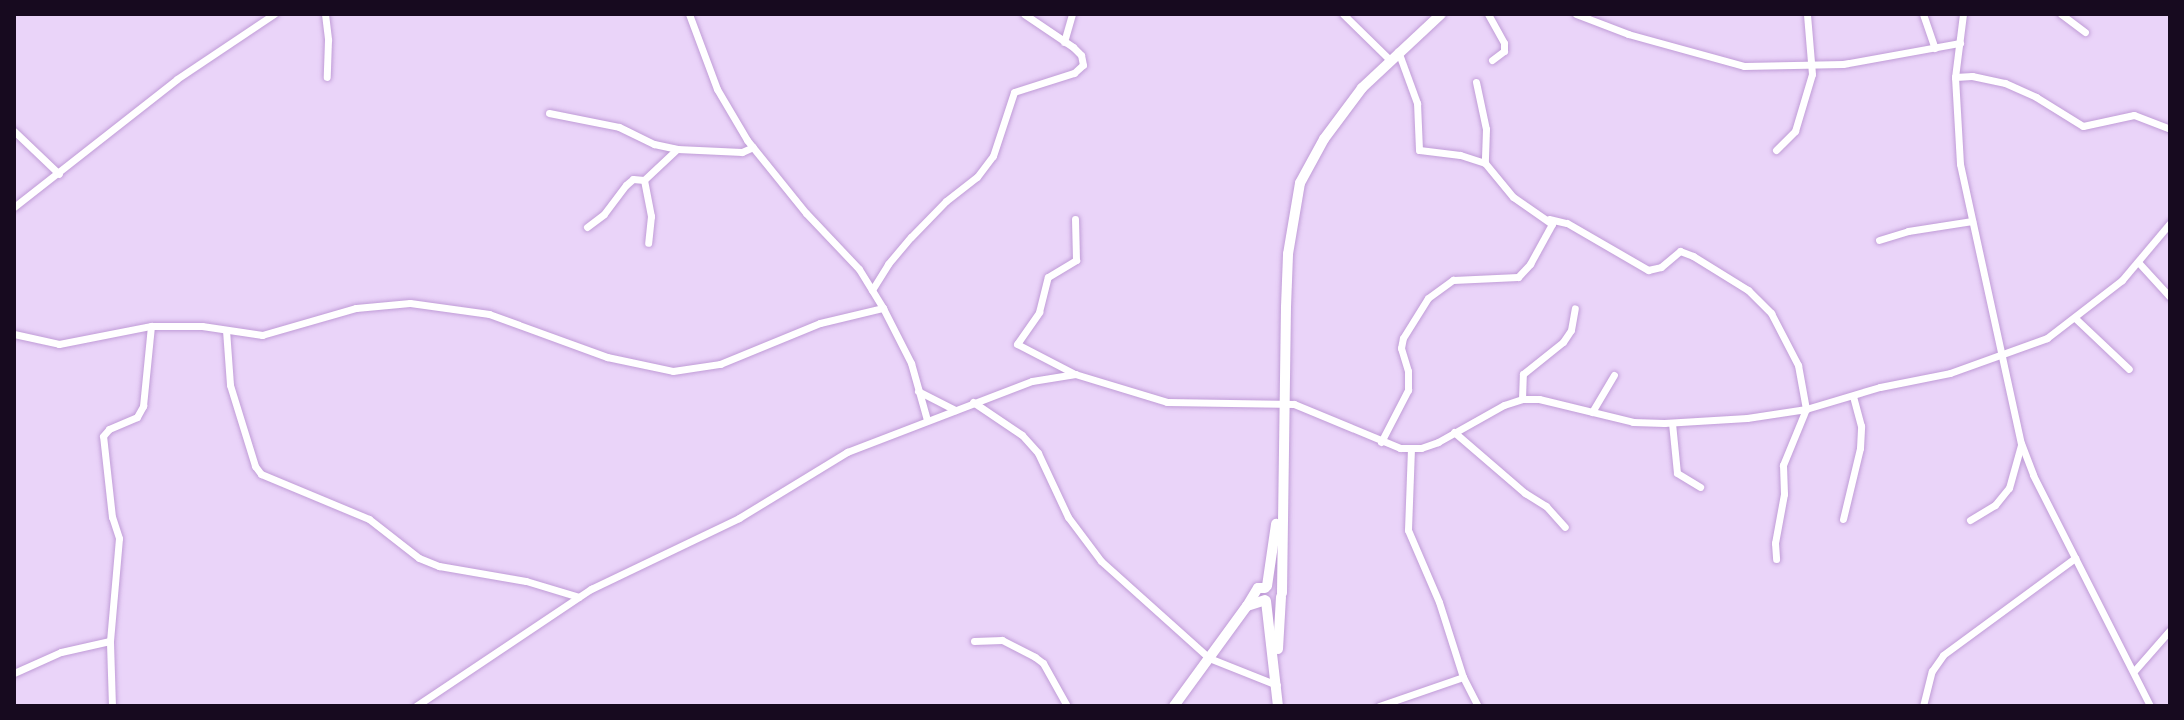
<!DOCTYPE html>
<style>
body{margin:0}
#map{position:relative;width:2184px;height:720px;overflow:hidden;background:#ead4f9;font-family:"Public Sans",sans-serif}
div>[style]{position:absolute}
[style*='--x']{left:calc(var(--x)*1px);top:calc(var(--y)*1px);width:calc(var(--w)*1px);rotate:calc(var(--a)*1deg)}
.roads{filter:drop-shadow(0 0 2px #c09cd7) drop-shadow(0 0 2px #c09cd7)}
.street>*{height:7px;margin:-3.5px;padding:0 3.5px;transform-origin:3.5px;border-radius:3.5px;background:#fff}
.secondary>*{height:10px;margin:-5px;padding:0 5px;transform-origin:5px;border-radius:5px;background:#fff}
span{translate:-50% -50%;white-space:nowrap;text-align:center;line-height:1.15;-webkit-text-stroke:6px #f3e4fd;paint-order:stroke}
.frame{position:absolute;inset:0;border:16px solid #170a1f;pointer-events:none}
</style>
<div id="map">
<div class="roads">
<div class="street">
<div style="--x:325;--y:14;--w:26;--a:83"></div>
<div style="--x:328;--y:40;--w:37;--a:92"></div>
<div style="--x:689;--y:14;--w:80;--a:69.5"></div>
<div style="--x:717;--y:89;--w:59;--a:59.5"></div>
<div style="--x:747;--y:140;--w:94;--a:51.1"></div>
<div style="--x:806;--y:213;--w:77;--a:46.6"></div>
<div style="--x:859;--y:269;--w:46;--a:58.4"></div>
<div style="--x:883;--y:308;--w:62;--a:63"></div>
<div style="--x:911;--y:363;--w:59;--a:74.3"></div>
<div style="--x:1343;--y:14;--w:64;--a:44.4"></div>
<div style="--x:1488;--y:14;--w:33;--a:61"></div>
<div style="--x:1504;--y:43;--w:8;--a:90"></div>
<div style="--x:1504;--y:51;--w:15;--a:143"></div>
<div style="--x:1576;--y:14;--w:56;--a:21"></div>
<div style="--x:1628;--y:34;--w:120;--a:15.4"></div>
<div style="--x:1744;--y:66;--w:99;--a:-1.2"></div>
<div style="--x:1843;--y:64;--w:119;--a:-10.2"></div>
<div style="--x:1923;--y:14;--w:36;--a:71"></div>
<div style="--x:1963;--y:14;--w:64;--a:97.2"></div>
<div style="--x:1955;--y:77;--w:87;--a:86.7"></div>
<div style="--x:1960;--y:164;--w:286;--a:77.7"></div>
<div style="--x:2021;--y:443;--w:34;--a:69"></div>
<div style="--x:2033;--y:475;--w:259;--a:63.1"></div>
<div style="--x:2061;--y:14;--w:30;--a:37"></div>
<div style="--x:1064;--y:42;--w:29;--a:-74"></div>
<div style="--x:1955;--y:77;--w:17;--a:-3"></div>
<div style="--x:1972;--y:76;--w:34;--a:12"></div>
<div style="--x:2005;--y:83;--w:34;--a:24"></div>
<div style="--x:2036;--y:97;--w:55;--a:31.7"></div>
<div style="--x:2083;--y:126;--w:52;--a:-12.2"></div>
<div style="--x:2134;--y:115;--w:39;--a:21"></div>
<div style="--x:1476;--y:82;--w:48;--a:78"></div>
<div style="--x:1486;--y:129;--w:34;--a:92"></div>
<div style="--x:549;--y:113;--w:71;--a:11.3"></div>
<div style="--x:619;--y:127;--w:39;--a:26"></div>
<div style="--x:654;--y:144;--w:24;--a:12"></div>
<div style="--x:14;--y:131;--w:62;--a:43.7"></div>
<div style="--x:1776;--y:150;--w:27;--a:-45"></div>
<div style="--x:1795;--y:131;--w:59;--a:-73.4"></div>
<div style="--x:1812;--y:74;--w:60;--a:-94.8"></div>
<div style="--x:644;--y:180;--w:37;--a:79"></div>
<div style="--x:651;--y:216;--w:27;--a:96"></div>
<div style="--x:14;--y:207;--w:207;--a:-38.1"></div>
<div style="--x:177;--y:79;--w:117;--a:-33.8"></div>
<div style="--x:1549;--y:219;--w:18;--a:13"></div>
<div style="--x:1567;--y:223;--w:94;--a:30.1"></div>
<div style="--x:1648;--y:270;--w:13;--a:-13"></div>
<div style="--x:1661;--y:267;--w:25;--a:-40"></div>
<div style="--x:1680;--y:251;--w:14;--a:21"></div>
<div style="--x:1693;--y:256;--w:65;--a:31.7"></div>
<div style="--x:1748;--y:290;--w:33;--a:45"></div>
<div style="--x:1771;--y:313;--w:59;--a:62.6"></div>
<div style="--x:1798;--y:365;--w:45;--a:79.7"></div>
<div style="--x:1806;--y:409;--w:61;--a:112.3"></div>
<div style="--x:1783;--y:465;--w:29;--a:88"></div>
<div style="--x:1784;--y:494;--w:50;--a:100.4"></div>
<div style="--x:1775;--y:543;--w:16;--a:86"></div>
<div style="--x:587;--y:227;--w:21;--a:-37"></div>
<div style="--x:604;--y:214;--w:36;--a:-53"></div>
<div style="--x:626;--y:185;--w:9;--a:-41"></div>
<div style="--x:633;--y:179;--w:11;--a:5"></div>
<div style="--x:644;--y:180;--w:45;--a:-43.2"></div>
<div style="--x:677;--y:149;--w:65;--a:2.6"></div>
<div style="--x:742;--y:152;--w:12;--a:-24"></div>
<div style="--x:1879;--y:240;--w:30;--a:-17"></div>
<div style="--x:1908;--y:231;--w:65;--a:-8.9"></div>
<div style="--x:2138;--y:262;--w:47;--a:47.6"></div>
<div style="--x:872;--y:290;--w:31;--a:-58"></div>
<div style="--x:888;--y:264;--w:35;--a:-50"></div>
<div style="--x:911;--y:237;--w:50;--a:-45.8"></div>
<div style="--x:946;--y:201;--w:39;--a:-38"></div>
<div style="--x:977;--y:177;--w:26;--a:-53"></div>
<div style="--x:993;--y:156;--w:67;--a:-71.8"></div>
<div style="--x:1014;--y:92;--w:63;--a:-17.6"></div>
<div style="--x:1074;--y:73;--w:12;--a:-42"></div>
<div style="--x:1083;--y:65;--w:10;--a:-101"></div>
<div style="--x:1081;--y:55;--w:11;--a:-135"></div>
<div style="--x:1073;--y:47;--w:59;--a:-146"></div>
<div style="--x:2075;--y:318;--w:74;--a:43.4"></div>
<div style="--x:226;--y:330;--w:55;--a:85.8"></div>
<div style="--x:230;--y:385;--w:85;--a:72.8"></div>
<div style="--x:255;--y:466;--w:10;--a:53"></div>
<div style="--x:261;--y:474;--w:117;--a:22.6"></div>
<div style="--x:369;--y:519;--w:63;--a:38"></div>
<div style="--x:419;--y:558;--w:22;--a:22"></div>
<div style="--x:439;--y:566;--w:88;--a:9.8"></div>
<div style="--x:526;--y:581;--w:55;--a:16.8"></div>
<div style="--x:14;--y:334;--w:46;--a:12.5"></div>
<div style="--x:59;--y:344;--w:94;--a:-11.1"></div>
<div style="--x:151;--y:326;--w:51;--a:0"></div>
<div style="--x:202;--y:326;--w:61;--a:8.5"></div>
<div style="--x:262;--y:335;--w:98;--a:-16"></div>
<div style="--x:356;--y:308;--w:54;--a:-5.3"></div>
<div style="--x:410;--y:303;--w:80;--a:7.9"></div>
<div style="--x:489;--y:314;--w:126;--a:20"></div>
<div style="--x:607;--y:357;--w:67;--a:12"></div>
<div style="--x:673;--y:371;--w:48;--a:-8.5"></div>
<div style="--x:720;--y:364;--w:108;--a:-22.3"></div>
<div style="--x:820;--y:323;--w:65;--a:-13.4"></div>
<div style="--x:1073;--y:373;--w:63;--a:-152.6"></div>
<div style="--x:1017;--y:344;--w:39;--a:-55"></div>
<div style="--x:1039;--y:312;--w:36;--a:-76"></div>
<div style="--x:1048;--y:277;--w:33;--a:-31"></div>
<div style="--x:1076;--y:260;--w:41;--a:-91.4"></div>
<div style="--x:918;--y:391;--w:42;--a:27.2"></div>
<div style="--x:1522;--y:399;--w:25;--a:-88"></div>
<div style="--x:1523;--y:374;--w:51;--a:-38.7"></div>
<div style="--x:1563;--y:342;--w:14;--a:-56"></div>
<div style="--x:1571;--y:330;--w:22;--a:-80"></div>
<div style="--x:973;--y:402;--w:59;--a:34"></div>
<div style="--x:1022;--y:435;--w:24;--a:48"></div>
<div style="--x:1038;--y:453;--w:71;--a:64.9"></div>
<div style="--x:1068;--y:517;--w:55;--a:53.1"></div>
<div style="--x:1101;--y:561;--w:145;--a:41.9"></div>
<div style="--x:1209;--y:658;--w:73;--a:21.7"></div>
<div style="--x:1592;--y:412;--w:43;--a:-59.3"></div>
<div style="--x:1672;--y:423;--w:50;--a:84.3"></div>
<div style="--x:1677;--y:473;--w:27;--a:31"></div>
<div style="--x:1454;--y:432;--w:94;--a:40.7"></div>
<div style="--x:1525;--y:493;--w:25;--a:32"></div>
<div style="--x:1546;--y:506;--w:28;--a:48"></div>
<div style="--x:1381;--y:442;--w:59;--a:-62.6"></div>
<div style="--x:1408;--y:390;--w:19;--a:-90"></div>
<div style="--x:1408;--y:371;--w:24;--a:-107"></div>
<div style="--x:1401;--y:348;--w:10;--a:-79"></div>
<div style="--x:1403;--y:338;--w:47;--a:-58"></div>
<div style="--x:1428;--y:298;--w:31;--a:-36"></div>
<div style="--x:1453;--y:280;--w:65;--a:-2.6"></div>
<div style="--x:1518;--y:277;--w:18;--a:-47"></div>
<div style="--x:1530;--y:264;--w:46;--a:-61.2"></div>
<div style="--x:1552;--y:224;--w:47;--a:-145.3"></div>
<div style="--x:1513;--y:197;--w:44;--a:-129.5"></div>
<div style="--x:1485;--y:163;--w:26;--a:-162"></div>
<div style="--x:1460;--y:155;--w:41;--a:-173"></div>
<div style="--x:1419;--y:150;--w:47;--a:-92.4"></div>
<div style="--x:1417;--y:103;--w:55;--a:-110.1"></div>
<div style="--x:1411;--y:448;--w:82;--a:92.1"></div>
<div style="--x:1408;--y:530;--w:78;--a:66.7"></div>
<div style="--x:1439;--y:602;--w:79;--a:72.3"></div>
<div style="--x:1463;--y:677;--w:33;--a:63"></div>
<div style="--x:1843;--y:519;--w:73;--a:-76.5"></div>
<div style="--x:1860;--y:448;--w:22;--a:-87"></div>
<div style="--x:1861;--y:426;--w:31;--a:-105"></div>
<div style="--x:1970;--y:520;--w:29;--a:-31"></div>
<div style="--x:1995;--y:505;--w:22;--a:-51"></div>
<div style="--x:2009;--y:488;--w:45;--a:-74.4"></div>
<div style="--x:974;--y:641;--w:28;--a:-2"></div>
<div style="--x:1002;--y:640;--w:37;--a:27"></div>
<div style="--x:1035;--y:657;--w:10;--a:37"></div>
<div style="--x:1043;--y:663;--w:49;--a:60.8"></div>
<div style="--x:2135;--y:670;--w:53;--a:-48.8"></div>
<div style="--x:14;--y:673;--w:51;--a:-24.1"></div>
<div style="--x:61;--y:652;--w:50;--a:-12.7"></div>
<div style="--x:112;--y:706;--w:65;--a:-91.8"></div>
<div style="--x:110;--y:641;--w:103;--a:-85"></div>
<div style="--x:119;--y:538;--w:22;--a:-108"></div>
<div style="--x:112;--y:517;--w:81;--a:-96.3"></div>
<div style="--x:103;--y:436;--w:9;--a:-49"></div>
<div style="--x:109;--y:429;--w:30;--a:-23"></div>
<div style="--x:137;--y:417;--w:13;--a:-61"></div>
<div style="--x:143;--y:406;--w:80;--a:-84.3"></div>
<div style="--x:416;--y:706;--w:211;--a:-33.8"></div>
<div style="--x:591;--y:589;--w:164;--a:-25.6"></div>
<div style="--x:739;--y:518;--w:127;--a:-31.4"></div>
<div style="--x:847;--y:452;--w:198;--a:-21"></div>
<div style="--x:1032;--y:381;--w:44;--a:-9.2"></div>
<div style="--x:1075;--y:374;--w:96;--a:16.9"></div>
<div style="--x:1167;--y:402;--w:127;--a:0.9"></div>
<div style="--x:1294;--y:404;--w:115;--a:22.5"></div>
<div style="--x:1400;--y:448;--w:21;--a:0"></div>
<div style="--x:1421;--y:448;--w:18;--a:-19"></div>
<div style="--x:1438;--y:442;--w:76;--a:-29.3"></div>
<div style="--x:1504;--y:405;--w:19;--a:-18"></div>
<div style="--x:1522;--y:399;--w:17;--a:0"></div>
<div style="--x:1539;--y:399;--w:97;--a:13.7"></div>
<div style="--x:1633;--y:422;--w:31;--a:2"></div>
<div style="--x:1664;--y:423;--w:83;--a:-3.4"></div>
<div style="--x:1747;--y:418;--w:60;--a:-8.7"></div>
<div style="--x:1806;--y:409;--w:77;--a:-16.6"></div>
<div style="--x:1880;--y:387;--w:71;--a:-11.3"></div>
<div style="--x:1950;--y:373;--w:103;--a:-19.8"></div>
<div style="--x:2047;--y:338;--w:95;--a:-37.7"></div>
<div style="--x:2122;--y:280;--w:75;--a:-49.9"></div>
<div style="--x:1379;--y:706;--w:89;--a:-19"></div>
<div style="--x:1923;--y:706;--w:36;--a:-76"></div>
<div style="--x:1932;--y:671;--w:19;--a:-55"></div>
<div style="--x:1943;--y:655;--w:164;--a:-36.3"></div>
</div>
<div class="secondary">
<div style="--x:1267;--y:586;--w:63;--a:-81.7"></div>
<div style="--x:1282;--y:593;--w:286;--a:-89.2"></div>
<div style="--x:1286;--y:307;--w:53;--a:-87.8"></div>
<div style="--x:1288;--y:254;--w:72;--a:-80.4"></div>
<div style="--x:1300;--y:183;--w:50;--a:-61.4"></div>
<div style="--x:1324;--y:139;--w:64;--a:-53.3"></div>
<div style="--x:1362;--y:88;--w:108;--a:-43.1"></div>
<div style="--x:1266;--y:601;--w:106;--a:83.5"></div>
<div style="--x:1247;--y:606;--w:21;--a:-59"></div>
<div style="--x:1258;--y:588;--w:7;--a:0"></div>
<div style="--x:1278;--y:649;--w:52;--a:-86.7"></div>
<div style="--x:1174;--y:706;--w:124;--a:-53.9"></div>
<div style="--x:1247;--y:606;--w:19;--a:-18"></div>
</div>
</div>
<div class="frame"></div>
</div>
